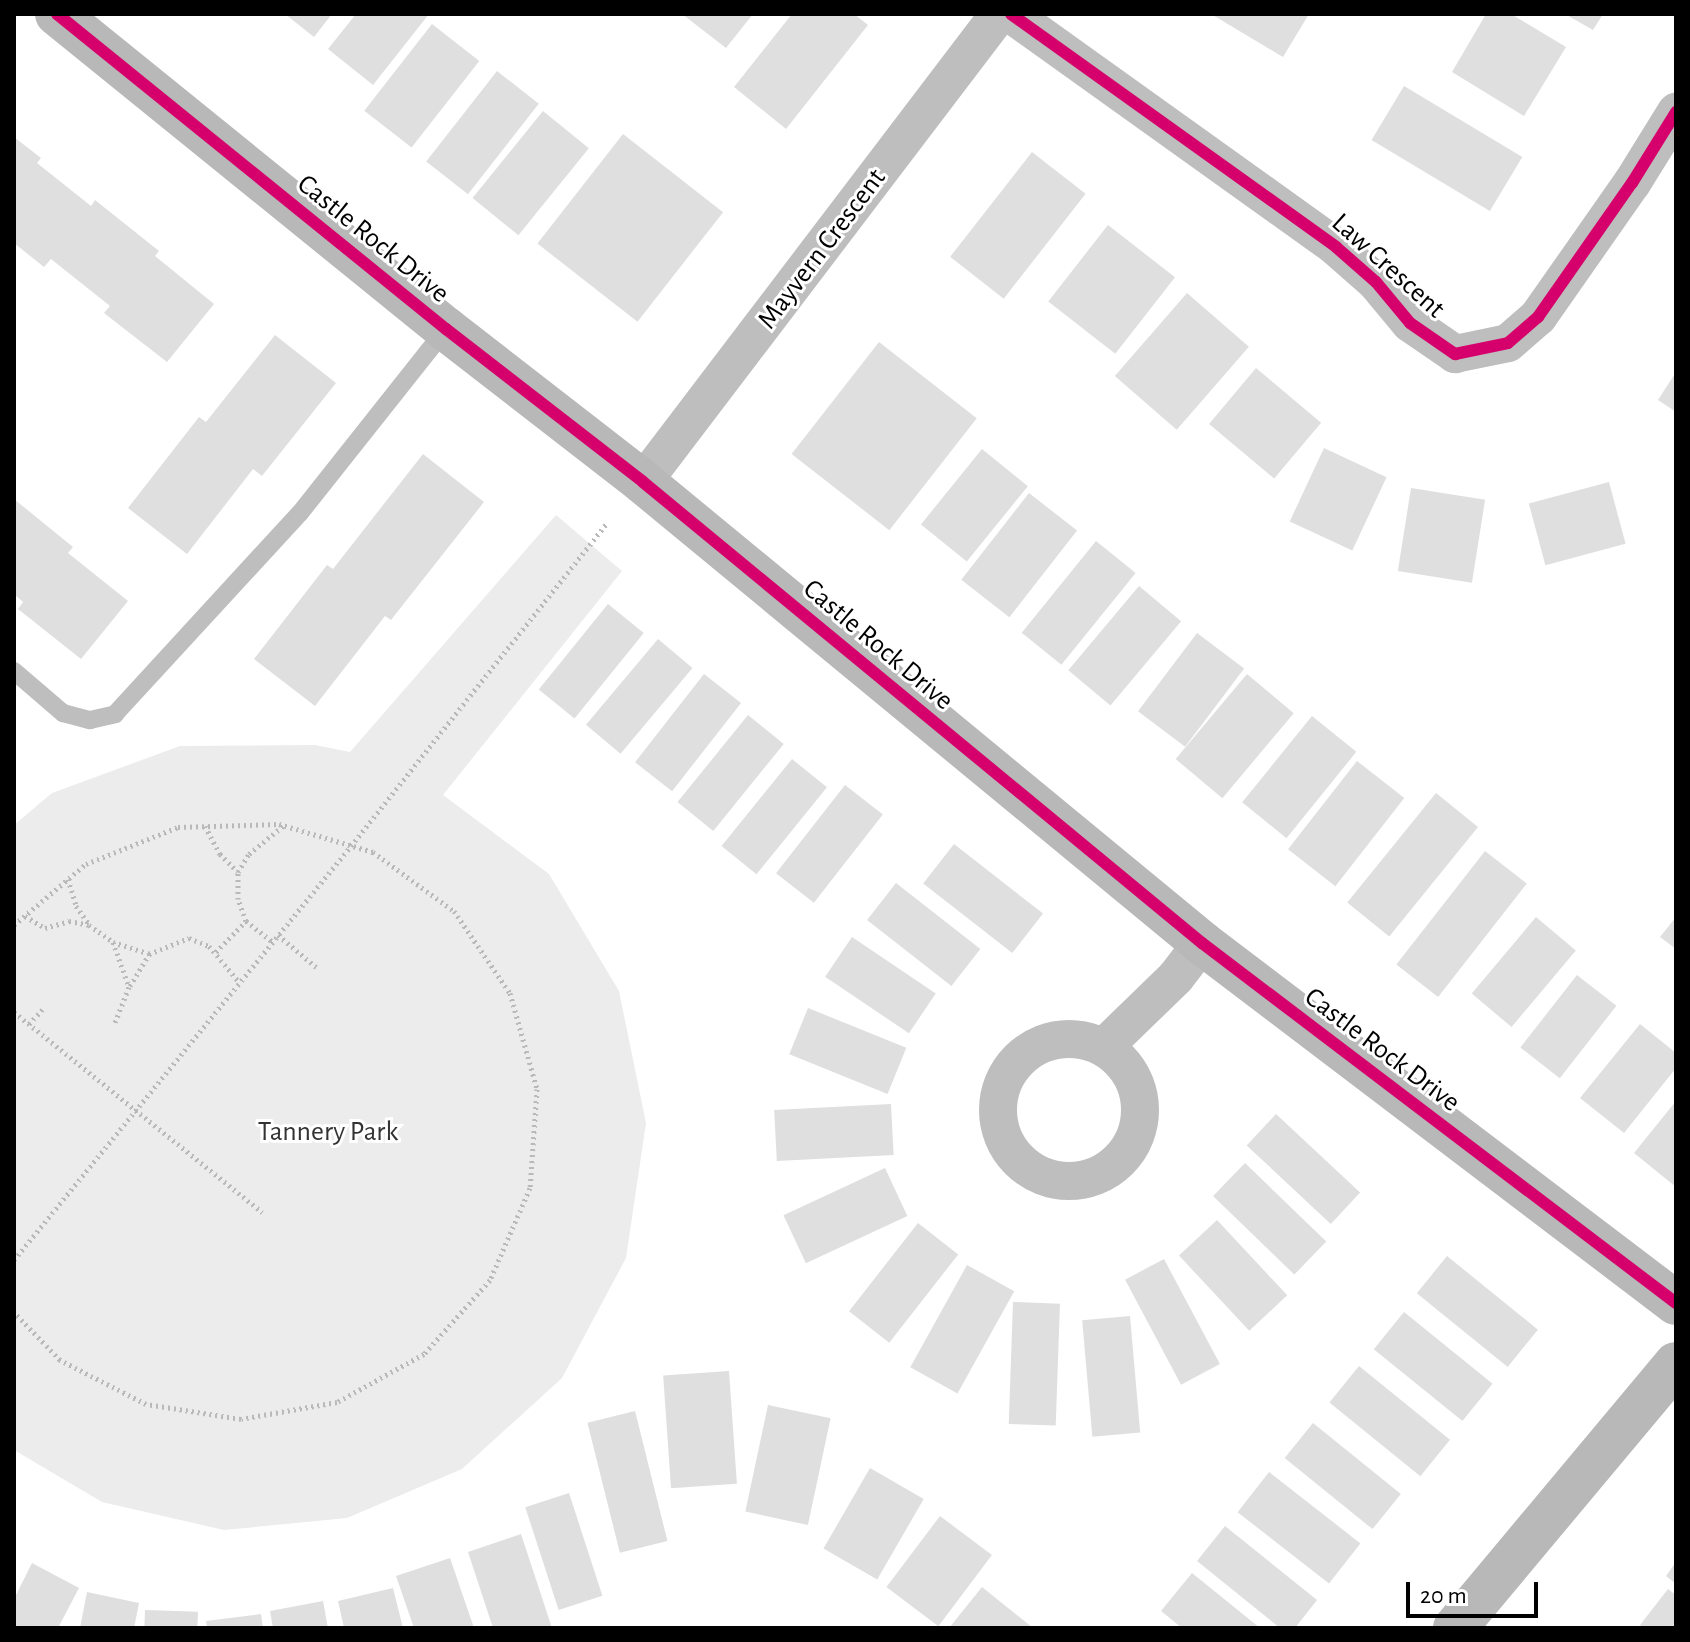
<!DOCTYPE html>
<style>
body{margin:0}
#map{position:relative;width:1690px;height:1642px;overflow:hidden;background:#fff;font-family:"Alegreya Sans",sans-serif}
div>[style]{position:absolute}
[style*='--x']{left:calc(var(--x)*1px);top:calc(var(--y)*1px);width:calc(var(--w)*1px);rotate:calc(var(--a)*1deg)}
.green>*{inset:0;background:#ececec}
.building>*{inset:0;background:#dfdfdf;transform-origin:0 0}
.path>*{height:5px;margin-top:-2.5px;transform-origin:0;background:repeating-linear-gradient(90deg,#b9b9b9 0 2px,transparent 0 6px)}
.lane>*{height:18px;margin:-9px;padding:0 9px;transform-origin:9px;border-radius:9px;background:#bebebe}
.street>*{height:38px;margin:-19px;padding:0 19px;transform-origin:19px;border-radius:19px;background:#bebebe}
.street>.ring{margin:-19px;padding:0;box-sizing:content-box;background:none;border:38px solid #bebebe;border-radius:50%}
.secondary>*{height:44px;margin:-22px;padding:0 22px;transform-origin:22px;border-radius:22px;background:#b8b8b8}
.cycleway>*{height:12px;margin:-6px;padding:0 6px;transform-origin:6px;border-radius:6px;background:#d6006c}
span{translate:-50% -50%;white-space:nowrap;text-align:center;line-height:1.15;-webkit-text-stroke:6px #fff;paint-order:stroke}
.street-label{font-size:28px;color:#000}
.park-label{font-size:28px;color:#333}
.frame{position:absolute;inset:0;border:16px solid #000;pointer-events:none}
.scale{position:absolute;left:1406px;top:1582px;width:132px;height:36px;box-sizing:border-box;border:4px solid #000;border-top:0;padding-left:10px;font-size:24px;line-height:28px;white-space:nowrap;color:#000;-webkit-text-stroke:6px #fff;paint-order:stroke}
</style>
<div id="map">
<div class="green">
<div style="clip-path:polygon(556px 515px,622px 571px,443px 795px,549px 874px,619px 991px,646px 1123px,626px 1258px,562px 1378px,462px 1469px,347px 1518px,224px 1530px,102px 1502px,14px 1450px,14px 825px,52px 793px,180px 746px,315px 745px,350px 752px)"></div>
</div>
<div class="building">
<div style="clip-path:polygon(285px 14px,332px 14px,314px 37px)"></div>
<div style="clip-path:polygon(356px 14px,429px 14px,373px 85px,328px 49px)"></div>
<div style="clip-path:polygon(682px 14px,753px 14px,726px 48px)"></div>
<div style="clip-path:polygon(792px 14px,854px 14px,868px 25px,786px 129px,734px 87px)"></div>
<div style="clip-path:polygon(1211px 14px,1309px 14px,1283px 57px)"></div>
<div style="clip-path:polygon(1486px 14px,1511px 14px,1566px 47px,1524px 116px,1452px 72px)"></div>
<div style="clip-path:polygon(1565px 14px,1603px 14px,1593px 30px)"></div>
<div style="left:432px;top:24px;width:60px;height:110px;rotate:38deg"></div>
<div style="left:497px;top:71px;width:53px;height:115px;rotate:38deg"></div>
<div style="left:1404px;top:86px;width:138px;height:63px;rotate:31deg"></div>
<div style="left:543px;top:111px;width:59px;height:112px;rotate:39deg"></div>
<div style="left:623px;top:134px;width:127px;height:139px;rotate:38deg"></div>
<div style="clip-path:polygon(14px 137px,41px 158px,37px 163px,91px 206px,95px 200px,159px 251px,155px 256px,214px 304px,167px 362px,104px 313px,110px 306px,51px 259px,44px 267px,14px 243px)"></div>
<div style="left:1032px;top:152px;width:68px;height:133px;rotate:38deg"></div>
<div style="left:1108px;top:225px;width:85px;height:97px;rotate:38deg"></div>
<div style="left:1187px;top:293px;width:82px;height:110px;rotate:41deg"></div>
<div style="clip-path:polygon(275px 335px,336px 383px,262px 476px,253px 469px,187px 554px,128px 508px,199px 417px,206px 422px)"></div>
<div style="left:879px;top:342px;width:124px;height:142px;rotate:38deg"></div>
<div style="left:1256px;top:368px;width:85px;height:73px;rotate:40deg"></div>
<div style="clip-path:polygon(1676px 372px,1676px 412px,1658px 400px)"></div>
<div style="left:1324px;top:448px;width:69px;height:81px;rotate:25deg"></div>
<div style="left:982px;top:449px;width:59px;height:97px;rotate:39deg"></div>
<div style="clip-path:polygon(423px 454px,484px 502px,391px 620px,385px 616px,315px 706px,254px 659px,327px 565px,333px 569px)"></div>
<div style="left:1609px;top:482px;width:64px;height:83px;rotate:75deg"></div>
<div style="left:1411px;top:488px;width:75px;height:84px;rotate:9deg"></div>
<div style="left:1029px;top:493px;width:61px;height:110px;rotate:38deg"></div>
<div style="clip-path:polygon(14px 499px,73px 547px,68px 553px,128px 601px,81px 659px,18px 609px,23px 602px,14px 594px)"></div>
<div style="left:1096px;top:541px;width:51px;height:118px;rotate:39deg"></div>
<div style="left:1139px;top:586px;width:55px;height:110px;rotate:40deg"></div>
<div style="left:608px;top:604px;width:46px;height:110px;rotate:39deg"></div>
<div style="left:1197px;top:633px;width:59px;height:98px;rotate:37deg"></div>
<div style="left:658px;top:639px;width:45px;height:112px;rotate:40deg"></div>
<div style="left:704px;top:674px;width:47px;height:112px;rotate:38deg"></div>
<div style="left:1247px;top:674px;width:61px;height:111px;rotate:40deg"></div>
<div style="left:748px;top:715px;width:46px;height:112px;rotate:39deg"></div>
<div style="left:1312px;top:716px;width:57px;height:111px;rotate:39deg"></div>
<div style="left:792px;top:759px;width:45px;height:112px;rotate:39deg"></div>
<div style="left:1357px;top:761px;width:60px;height:112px;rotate:38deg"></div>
<div style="left:845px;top:785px;width:48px;height:112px;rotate:38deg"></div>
<div style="left:1436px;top:793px;width:54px;height:141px;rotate:39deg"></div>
<div style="left:954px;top:844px;width:113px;height:50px;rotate:38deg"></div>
<div style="left:1485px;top:851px;width:53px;height:144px;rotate:38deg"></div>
<div style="left:896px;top:883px;width:107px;height:47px;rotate:38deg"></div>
<div style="left:1536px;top:917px;width:52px;height:100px;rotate:40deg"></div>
<div style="clip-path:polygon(1676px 917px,1676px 949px,1660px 937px)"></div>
<div style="left:852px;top:937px;width:101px;height:48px;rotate:34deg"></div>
<div style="left:1577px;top:975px;width:50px;height:92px;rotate:38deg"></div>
<div style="left:808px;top:1008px;width:106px;height:50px;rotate:22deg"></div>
<div style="clip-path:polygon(1640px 1024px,1676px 1053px,1676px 1068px,1624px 1133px,1580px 1098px)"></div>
<div style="clip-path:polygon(1676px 1101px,1676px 1187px,1634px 1153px)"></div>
<div style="left:891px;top:1104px;width:51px;height:117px;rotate:87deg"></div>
<div style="left:1276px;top:1114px;width:115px;height:43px;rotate:43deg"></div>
<div style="left:1245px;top:1163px;width:113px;height:46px;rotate:44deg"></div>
<div style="left:885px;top:1168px;width:53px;height:112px;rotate:65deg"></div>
<div style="left:1217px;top:1220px;width:103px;height:52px;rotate:47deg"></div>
<div style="left:918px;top:1223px;width:51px;height:112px;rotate:38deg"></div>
<div style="left:1447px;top:1256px;width:117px;height:48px;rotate:39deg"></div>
<div style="left:1164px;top:1259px;width:119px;height:44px;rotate:62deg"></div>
<div style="left:967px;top:1265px;width:54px;height:117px;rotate:29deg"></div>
<div style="left:1013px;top:1302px;width:47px;height:122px;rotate:2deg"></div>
<div style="left:1404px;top:1312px;width:114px;height:48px;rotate:39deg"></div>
<div style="left:1130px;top:1316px;width:117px;height:48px;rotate:85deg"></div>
<div style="left:1359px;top:1366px;width:117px;height:47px;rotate:39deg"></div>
<div style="left:729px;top:1371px;width:113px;height:66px;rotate:86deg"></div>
<div style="left:768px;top:1405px;width:64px;height:109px;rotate:12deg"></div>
<div style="left:635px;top:1411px;width:134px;height:49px;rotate:76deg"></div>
<div style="left:1313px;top:1423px;width:113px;height:45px;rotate:39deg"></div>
<div style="left:870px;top:1468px;width:62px;height:93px;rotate:30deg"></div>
<div style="left:1269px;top:1472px;width:116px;height:51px;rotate:38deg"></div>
<div style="left:569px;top:1493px;width:108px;height:46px;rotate:72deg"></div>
<div style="left:940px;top:1516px;width:65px;height:89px;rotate:37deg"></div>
<div style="clip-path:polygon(1225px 1526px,1317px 1600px,1295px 1628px,1280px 1628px,1197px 1561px)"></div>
<div style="clip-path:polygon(521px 1534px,552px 1628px,493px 1628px,468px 1552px)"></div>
<div style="clip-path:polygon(450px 1558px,474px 1628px,414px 1628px,396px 1576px)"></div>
<div style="clip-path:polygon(1676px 1562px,1676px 1584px,1666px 1576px)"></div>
<div style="clip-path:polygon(32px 1563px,79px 1588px,58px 1628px,14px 1628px,14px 1599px)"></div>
<div style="clip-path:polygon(1192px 1573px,1260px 1628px,1182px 1628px,1161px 1611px)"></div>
<div style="clip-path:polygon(982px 1587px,1033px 1628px,949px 1628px)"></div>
<div style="clip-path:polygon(393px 1588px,403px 1628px,344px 1628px,338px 1601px)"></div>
<div style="clip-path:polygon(1668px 1589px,1676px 1595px,1676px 1628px,1644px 1628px,1640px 1625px)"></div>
<div style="clip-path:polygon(87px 1592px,139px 1603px,134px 1628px,80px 1628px)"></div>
<div style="clip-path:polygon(323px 1601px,328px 1628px,273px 1628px,270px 1611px)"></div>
<div style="left:145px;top:1610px;width:53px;height:18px;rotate:2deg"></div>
<div style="clip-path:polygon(261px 1614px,263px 1628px,207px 1628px,206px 1621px)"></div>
</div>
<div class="path">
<div style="--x:205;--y:826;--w:32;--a:62"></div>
<div style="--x:220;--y:854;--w:25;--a:45"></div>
<div style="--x:68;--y:879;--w:28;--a:73"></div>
<div style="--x:76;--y:906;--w:22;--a:54"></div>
<div style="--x:25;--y:916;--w:23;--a:31"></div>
<div style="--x:45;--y:928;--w:25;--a:-16"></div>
<div style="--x:69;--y:921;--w:20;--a:11"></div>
<div style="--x:89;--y:925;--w:29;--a:35"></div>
<div style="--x:113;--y:942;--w:48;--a:70.4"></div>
<div style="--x:129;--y:987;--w:41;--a:111.5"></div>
<div style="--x:246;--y:921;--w:34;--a:38"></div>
<div style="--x:14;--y:925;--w:94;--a:-40.3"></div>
<div style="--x:86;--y:864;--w:99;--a:-21.9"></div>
<div style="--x:178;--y:827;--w:101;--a:-1.7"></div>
<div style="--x:279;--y:824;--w:98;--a:16.6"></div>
<div style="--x:373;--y:852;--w:100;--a:36.1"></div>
<div style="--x:454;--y:911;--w:99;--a:55.7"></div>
<div style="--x:510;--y:993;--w:100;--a:74.3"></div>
<div style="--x:537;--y:1089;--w:99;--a:94"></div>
<div style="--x:530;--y:1188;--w:100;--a:113.5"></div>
<div style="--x:490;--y:1280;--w:99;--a:131.7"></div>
<div style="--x:424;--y:1354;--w:99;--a:151.1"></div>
<div style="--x:337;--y:1402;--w:97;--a:170"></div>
<div style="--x:241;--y:1419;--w:96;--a:-171"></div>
<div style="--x:146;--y:1404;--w:97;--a:-152.9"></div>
<div style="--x:60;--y:1360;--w:66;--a:-133.8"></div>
<div style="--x:278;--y:935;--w:50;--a:40.1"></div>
<div style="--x:113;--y:942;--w:38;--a:18"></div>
<div style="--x:216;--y:952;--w:43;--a:-45.9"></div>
<div style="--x:246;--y:921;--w:23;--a:-110"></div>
<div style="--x:238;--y:899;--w:27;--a:-90"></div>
<div style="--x:238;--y:872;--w:21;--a:-59"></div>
<div style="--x:249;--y:854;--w:44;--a:-39.5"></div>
<div style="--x:130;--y:986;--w:37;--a:-59"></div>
<div style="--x:149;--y:954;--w:43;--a:-21.8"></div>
<div style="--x:189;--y:938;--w:22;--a:22"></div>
<div style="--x:209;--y:946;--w:48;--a:50"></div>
<div style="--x:14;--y:1012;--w:319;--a:38.9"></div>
<div style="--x:29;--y:1024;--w:23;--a:-47"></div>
<div style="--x:14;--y:1260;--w:534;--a:-50.85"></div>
<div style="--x:351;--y:846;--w:412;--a:-51.6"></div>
</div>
<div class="lane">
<div style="--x:14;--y:671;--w:65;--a:40.6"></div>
<div style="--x:63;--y:713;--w:28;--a:15"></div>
<div style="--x:90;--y:720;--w:26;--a:-13"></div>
<div style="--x:115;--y:714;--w:273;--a:-47.4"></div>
<div style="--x:300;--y:513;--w:235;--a:-51.6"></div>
</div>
<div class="street">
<div style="--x:1011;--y:14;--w:400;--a:35.6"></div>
<div style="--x:1336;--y:247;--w:53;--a:41.2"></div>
<div style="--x:1376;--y:282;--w:53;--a:50.3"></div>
<div style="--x:1410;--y:323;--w:55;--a:34.6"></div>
<div style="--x:1455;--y:354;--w:54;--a:-11.7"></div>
<div style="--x:1508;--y:343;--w:40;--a:-41"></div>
<div style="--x:1538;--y:317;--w:164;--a:-55"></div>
<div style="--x:1632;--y:183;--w:84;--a:-58.2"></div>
<div style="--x:643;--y:482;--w:588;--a:-52.74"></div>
<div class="ring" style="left:998px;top:1039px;width:104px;height:104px"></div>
<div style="--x:1104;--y:1047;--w:100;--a:-44.2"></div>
<div style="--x:1176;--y:977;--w:43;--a:-52.6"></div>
</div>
<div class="secondary">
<div style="--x:57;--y:14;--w:501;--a:39"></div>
<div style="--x:446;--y:329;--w:249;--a:37.8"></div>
<div style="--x:643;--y:482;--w:725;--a:39.51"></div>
<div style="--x:1202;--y:943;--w:595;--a:37.22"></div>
<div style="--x:1455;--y:1628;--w:344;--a:-50.1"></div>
</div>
<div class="cycleway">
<div style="--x:57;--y:14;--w:501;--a:39"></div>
<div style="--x:446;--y:329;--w:249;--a:37.8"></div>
<div style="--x:643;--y:482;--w:725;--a:39.51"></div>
<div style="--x:1202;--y:943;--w:595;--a:37.22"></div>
<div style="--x:1011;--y:14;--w:400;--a:35.6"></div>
<div style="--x:1336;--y:247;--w:53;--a:41.2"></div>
<div style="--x:1376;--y:282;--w:53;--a:50.3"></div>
<div style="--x:1410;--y:323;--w:55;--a:34.6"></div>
<div style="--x:1455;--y:354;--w:54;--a:-11.7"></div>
<div style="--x:1508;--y:343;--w:40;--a:-41"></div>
<div style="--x:1538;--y:317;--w:164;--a:-55"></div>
<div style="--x:1632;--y:183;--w:84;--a:-58.2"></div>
</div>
<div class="street-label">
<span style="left:373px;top:239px;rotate:39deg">Castle Rock Drive</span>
<span style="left:822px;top:249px;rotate:-53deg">Mayvern Crescent</span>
<span style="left:1388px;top:266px;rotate:42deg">Law Crescent</span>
<span style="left:878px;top:645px;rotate:40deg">Castle Rock Drive</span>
<span style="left:1382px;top:1050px;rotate:37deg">Castle Rock Drive</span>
</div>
<div class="park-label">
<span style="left:328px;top:1132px">Tannery Park</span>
</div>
<div class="frame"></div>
<div class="scale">20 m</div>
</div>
